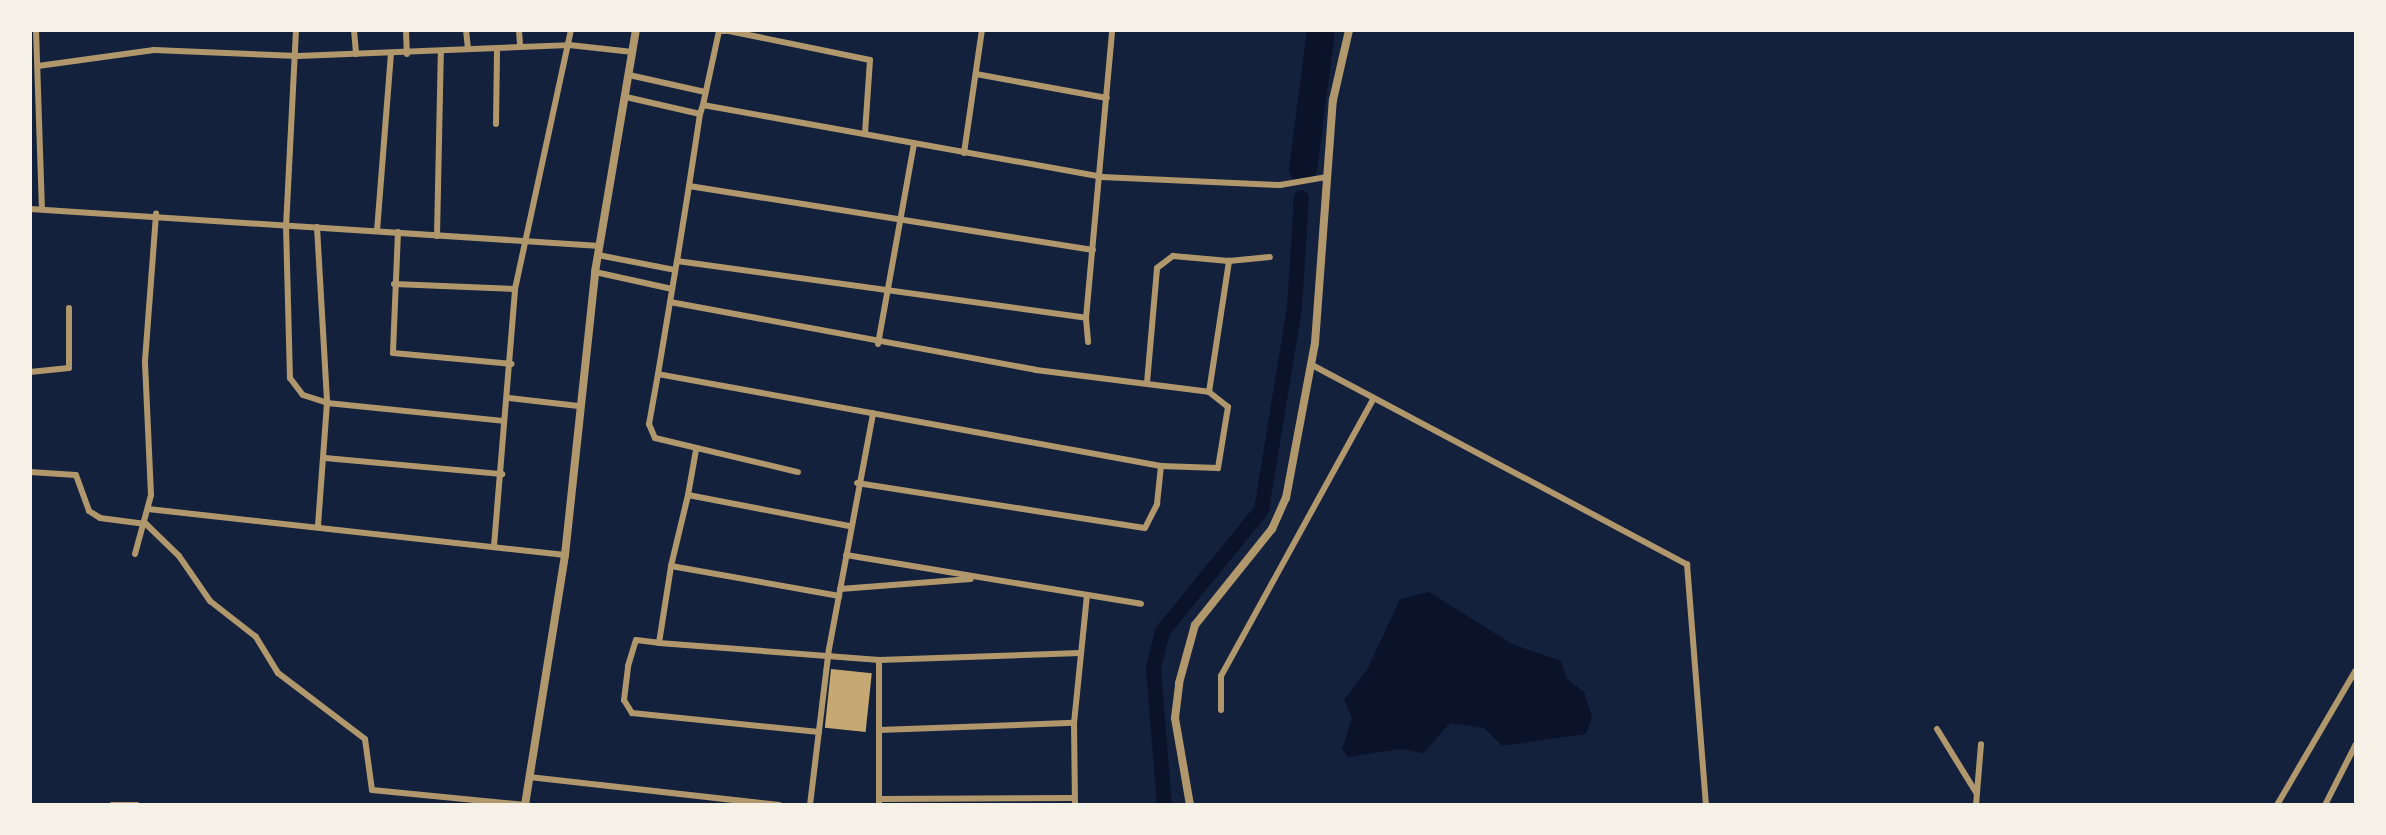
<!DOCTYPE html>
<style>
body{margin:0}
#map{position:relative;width:2386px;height:835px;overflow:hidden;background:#14213d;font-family:"Fira Sans",sans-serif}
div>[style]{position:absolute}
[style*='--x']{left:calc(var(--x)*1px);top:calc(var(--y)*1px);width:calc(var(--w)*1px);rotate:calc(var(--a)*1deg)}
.water>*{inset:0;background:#0b132b}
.canal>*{height:15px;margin:-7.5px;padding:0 7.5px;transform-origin:7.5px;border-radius:7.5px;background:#0b132b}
.river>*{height:28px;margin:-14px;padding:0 14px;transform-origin:14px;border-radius:14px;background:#0b132b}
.building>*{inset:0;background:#c6a872;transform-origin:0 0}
.minor>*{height:6px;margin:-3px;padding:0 3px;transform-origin:3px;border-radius:3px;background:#b1986c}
.tertiary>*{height:8px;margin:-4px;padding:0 4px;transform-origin:4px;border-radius:4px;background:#b1986c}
span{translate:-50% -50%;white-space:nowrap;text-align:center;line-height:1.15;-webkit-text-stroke:10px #f6f1e7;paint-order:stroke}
.frame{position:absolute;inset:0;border:32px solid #f6f1e7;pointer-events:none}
</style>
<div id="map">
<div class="water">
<div style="clip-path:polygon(1429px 592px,1512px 644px,1561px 661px,1567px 679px,1584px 692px,1592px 717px,1586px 734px,1502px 746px,1484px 728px,1450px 723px,1424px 753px,1400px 749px,1348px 757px,1342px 749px,1352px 718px,1344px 700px,1367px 670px,1400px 599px)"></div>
</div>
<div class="canal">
<div style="--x:1164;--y:805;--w:138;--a:-94.6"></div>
<div style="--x:1153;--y:667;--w:37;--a:-76"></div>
<div style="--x:1162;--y:631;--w:157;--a:-50.9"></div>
<div style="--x:1261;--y:509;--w:205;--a:-80.7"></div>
<div style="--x:1294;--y:307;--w:110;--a:-86.4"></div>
</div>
<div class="river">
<div style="--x:1303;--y:169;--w:140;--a:-82.6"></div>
</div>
<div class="building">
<div style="left:831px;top:669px;width:41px;height:59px;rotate:6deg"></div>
</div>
<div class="minor">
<div style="--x:36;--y:30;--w:178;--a:88.1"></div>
<div style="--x:296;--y:30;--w:196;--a:92.9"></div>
<div style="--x:286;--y:226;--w:152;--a:88.5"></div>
<div style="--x:290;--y:378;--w:21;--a:53"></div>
<div style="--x:303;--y:395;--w:25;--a:18"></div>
<div style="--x:327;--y:403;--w:177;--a:5.8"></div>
<div style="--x:354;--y:30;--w:24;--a:85"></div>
<div style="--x:406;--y:30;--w:24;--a:88"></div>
<div style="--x:466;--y:30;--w:19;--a:84"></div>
<div style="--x:519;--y:30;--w:16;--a:86"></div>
<div style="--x:38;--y:66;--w:117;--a:-7.9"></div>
<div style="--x:154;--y:50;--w:144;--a:2.4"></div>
<div style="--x:298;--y:56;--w:271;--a:-2.3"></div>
<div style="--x:569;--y:45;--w:64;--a:6.2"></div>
<div style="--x:976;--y:74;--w:133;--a:10.4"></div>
<div style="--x:629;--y:75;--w:78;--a:12.6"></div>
<div style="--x:626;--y:97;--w:76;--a:12.9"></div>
<div style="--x:700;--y:114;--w:9;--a:-72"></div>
<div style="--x:703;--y:105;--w:405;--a:10.2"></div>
<div style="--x:1102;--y:177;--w:178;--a:2.6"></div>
<div style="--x:1280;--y:185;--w:48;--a:-9.7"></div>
<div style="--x:703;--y:105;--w:76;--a:-77.8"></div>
<div style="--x:719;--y:31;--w:10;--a:0"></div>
<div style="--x:729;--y:31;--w:144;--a:11.6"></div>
<div style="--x:870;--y:60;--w:74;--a:93.9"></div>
<div style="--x:496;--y:124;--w:76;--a:-89.2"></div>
<div style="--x:964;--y:153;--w:124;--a:-81.7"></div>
<div style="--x:689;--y:186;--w:73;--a:-81.3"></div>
<div style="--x:30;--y:209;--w:571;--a:3.71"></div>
<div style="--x:317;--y:227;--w:176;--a:86.7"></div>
<div style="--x:327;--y:403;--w:122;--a:94.2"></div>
<div style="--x:377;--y:231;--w:177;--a:-85.5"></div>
<div style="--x:398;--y:232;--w:121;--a:92.4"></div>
<div style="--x:393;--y:353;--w:119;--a:5.3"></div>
<div style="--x:437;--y:236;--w:184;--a:-88.8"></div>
<div style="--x:598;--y:255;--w:78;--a:11"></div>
<div style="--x:677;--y:261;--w:76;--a:-80.9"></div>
<div style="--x:689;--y:186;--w:409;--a:9"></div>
<div style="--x:595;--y:272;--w:79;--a:12.4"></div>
<div style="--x:394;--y:284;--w:121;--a:2.4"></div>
<div style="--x:670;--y:302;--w:372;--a:10.5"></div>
<div style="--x:1036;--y:370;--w:174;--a:7.2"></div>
<div style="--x:1209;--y:392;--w:24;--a:38"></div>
<div style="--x:1228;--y:407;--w:62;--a:99.3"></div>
<div style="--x:1218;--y:468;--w:57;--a:-178"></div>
<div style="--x:1161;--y:466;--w:511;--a:-169.64"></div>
<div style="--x:658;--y:374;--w:115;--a:-80.5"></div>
<div style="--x:677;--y:261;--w:413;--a:7.9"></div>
<div style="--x:1086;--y:318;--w:289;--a:-84.8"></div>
<div style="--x:1086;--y:318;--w:24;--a:85"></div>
<div style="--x:878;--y:344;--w:204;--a:-79.8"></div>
<div style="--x:1312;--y:365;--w:425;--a:28"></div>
<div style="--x:1687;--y:564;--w:242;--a:85.5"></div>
<div style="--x:30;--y:372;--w:39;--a:-6"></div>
<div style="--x:69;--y:368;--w:60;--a:-90"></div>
<div style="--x:658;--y:374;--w:51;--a:100.2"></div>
<div style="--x:649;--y:424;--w:15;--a:67"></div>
<div style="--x:655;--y:438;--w:147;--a:13.4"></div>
<div style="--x:1147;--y:383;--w:115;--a:-85"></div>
<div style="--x:1157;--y:268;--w:20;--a:-37"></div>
<div style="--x:1173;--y:256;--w:56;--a:5.1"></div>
<div style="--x:1209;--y:392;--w:133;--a:-81.3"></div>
<div style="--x:1229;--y:261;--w:41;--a:-5.6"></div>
<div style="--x:509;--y:398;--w:70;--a:6.5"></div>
<div style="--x:325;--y:458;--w:178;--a:5.2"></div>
<div style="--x:30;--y:472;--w:46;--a:3.7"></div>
<div style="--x:76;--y:475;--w:38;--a:70"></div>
<div style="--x:89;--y:511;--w:13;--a:32"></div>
<div style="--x:100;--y:518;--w:46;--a:7.4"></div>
<div style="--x:146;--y:524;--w:46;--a:44.1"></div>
<div style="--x:179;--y:556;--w:55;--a:55.4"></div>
<div style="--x:210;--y:601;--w:58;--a:38"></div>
<div style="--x:256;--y:637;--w:42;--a:58.6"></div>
<div style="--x:278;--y:673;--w:109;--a:37.2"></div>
<div style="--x:365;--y:739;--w:51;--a:82.2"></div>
<div style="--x:372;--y:790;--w:154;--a:5.6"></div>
<div style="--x:857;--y:483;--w:291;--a:8.9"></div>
<div style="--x:1145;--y:528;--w:27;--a:-63"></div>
<div style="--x:1157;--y:504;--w:38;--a:-84"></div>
<div style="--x:688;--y:495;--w:46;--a:-79.9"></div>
<div style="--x:148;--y:509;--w:420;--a:6.3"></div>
<div style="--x:494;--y:546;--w:258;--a:-85.3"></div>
<div style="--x:515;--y:289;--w:265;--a:-77.8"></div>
<div style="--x:135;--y:554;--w:61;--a:-74.8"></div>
<div style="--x:151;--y:495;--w:134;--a:-92.6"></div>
<div style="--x:145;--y:361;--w:148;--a:-85.7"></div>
<div style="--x:846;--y:555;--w:299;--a:9.4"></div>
<div style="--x:671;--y:566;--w:73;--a:-76.5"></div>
<div style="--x:688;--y:495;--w:164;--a:10.9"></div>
<div style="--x:840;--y:589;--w:131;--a:-4.4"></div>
<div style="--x:659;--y:643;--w:221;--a:4.4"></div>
<div style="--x:879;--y:660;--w:201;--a:-2"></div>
<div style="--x:879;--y:660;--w:145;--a:90"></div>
<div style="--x:1221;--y:710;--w:34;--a:-90"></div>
<div style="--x:1221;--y:676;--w:317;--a:-61.2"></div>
<div style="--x:1937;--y:729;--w:76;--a:58.4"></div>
<div style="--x:879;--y:730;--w:195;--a:-2.1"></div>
<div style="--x:819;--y:732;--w:188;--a:-174.2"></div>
<div style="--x:632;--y:713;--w:15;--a:-122"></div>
<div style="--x:624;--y:700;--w:34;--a:-83"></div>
<div style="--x:628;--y:666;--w:27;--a:-73"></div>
<div style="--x:636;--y:640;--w:23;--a:7"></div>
<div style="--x:659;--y:643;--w:78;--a:-81.1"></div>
<div style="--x:671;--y:566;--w:171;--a:10.1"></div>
<div style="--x:529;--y:777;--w:252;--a:6.4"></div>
<div style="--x:880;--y:799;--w:194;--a:-0.3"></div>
<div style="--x:112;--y:805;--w:25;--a:0"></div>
<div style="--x:810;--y:805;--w:157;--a:-83.1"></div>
<div style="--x:829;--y:649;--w:240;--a:-79.4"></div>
<div style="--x:1075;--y:805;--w:82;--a:-90.7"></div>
<div style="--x:1074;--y:723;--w:128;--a:-84.2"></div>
<div style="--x:1976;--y:805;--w:61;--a:-85.3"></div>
<div style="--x:2277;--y:805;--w:156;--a:-59.7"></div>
<div style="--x:2325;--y:805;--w:68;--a:-63.1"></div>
</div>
<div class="tertiary">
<div style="--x:525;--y:805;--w:253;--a:-80.9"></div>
<div style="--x:565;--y:555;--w:285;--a:-83.9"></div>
<div style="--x:595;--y:272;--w:245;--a:-80.4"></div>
<div style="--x:1190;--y:805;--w:88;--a:-99.8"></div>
<div style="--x:1175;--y:718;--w:35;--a:-83"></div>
<div style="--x:1179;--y:683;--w:60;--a:-74.6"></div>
<div style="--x:1195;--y:625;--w:123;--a:-51.3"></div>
<div style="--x:1272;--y:529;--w:34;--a:-66"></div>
<div style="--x:1286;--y:498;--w:158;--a:-79.4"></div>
<div style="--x:1315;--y:343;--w:244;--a:-85.8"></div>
<div style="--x:1333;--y:100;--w:72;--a:-77.1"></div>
</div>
<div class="frame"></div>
</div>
